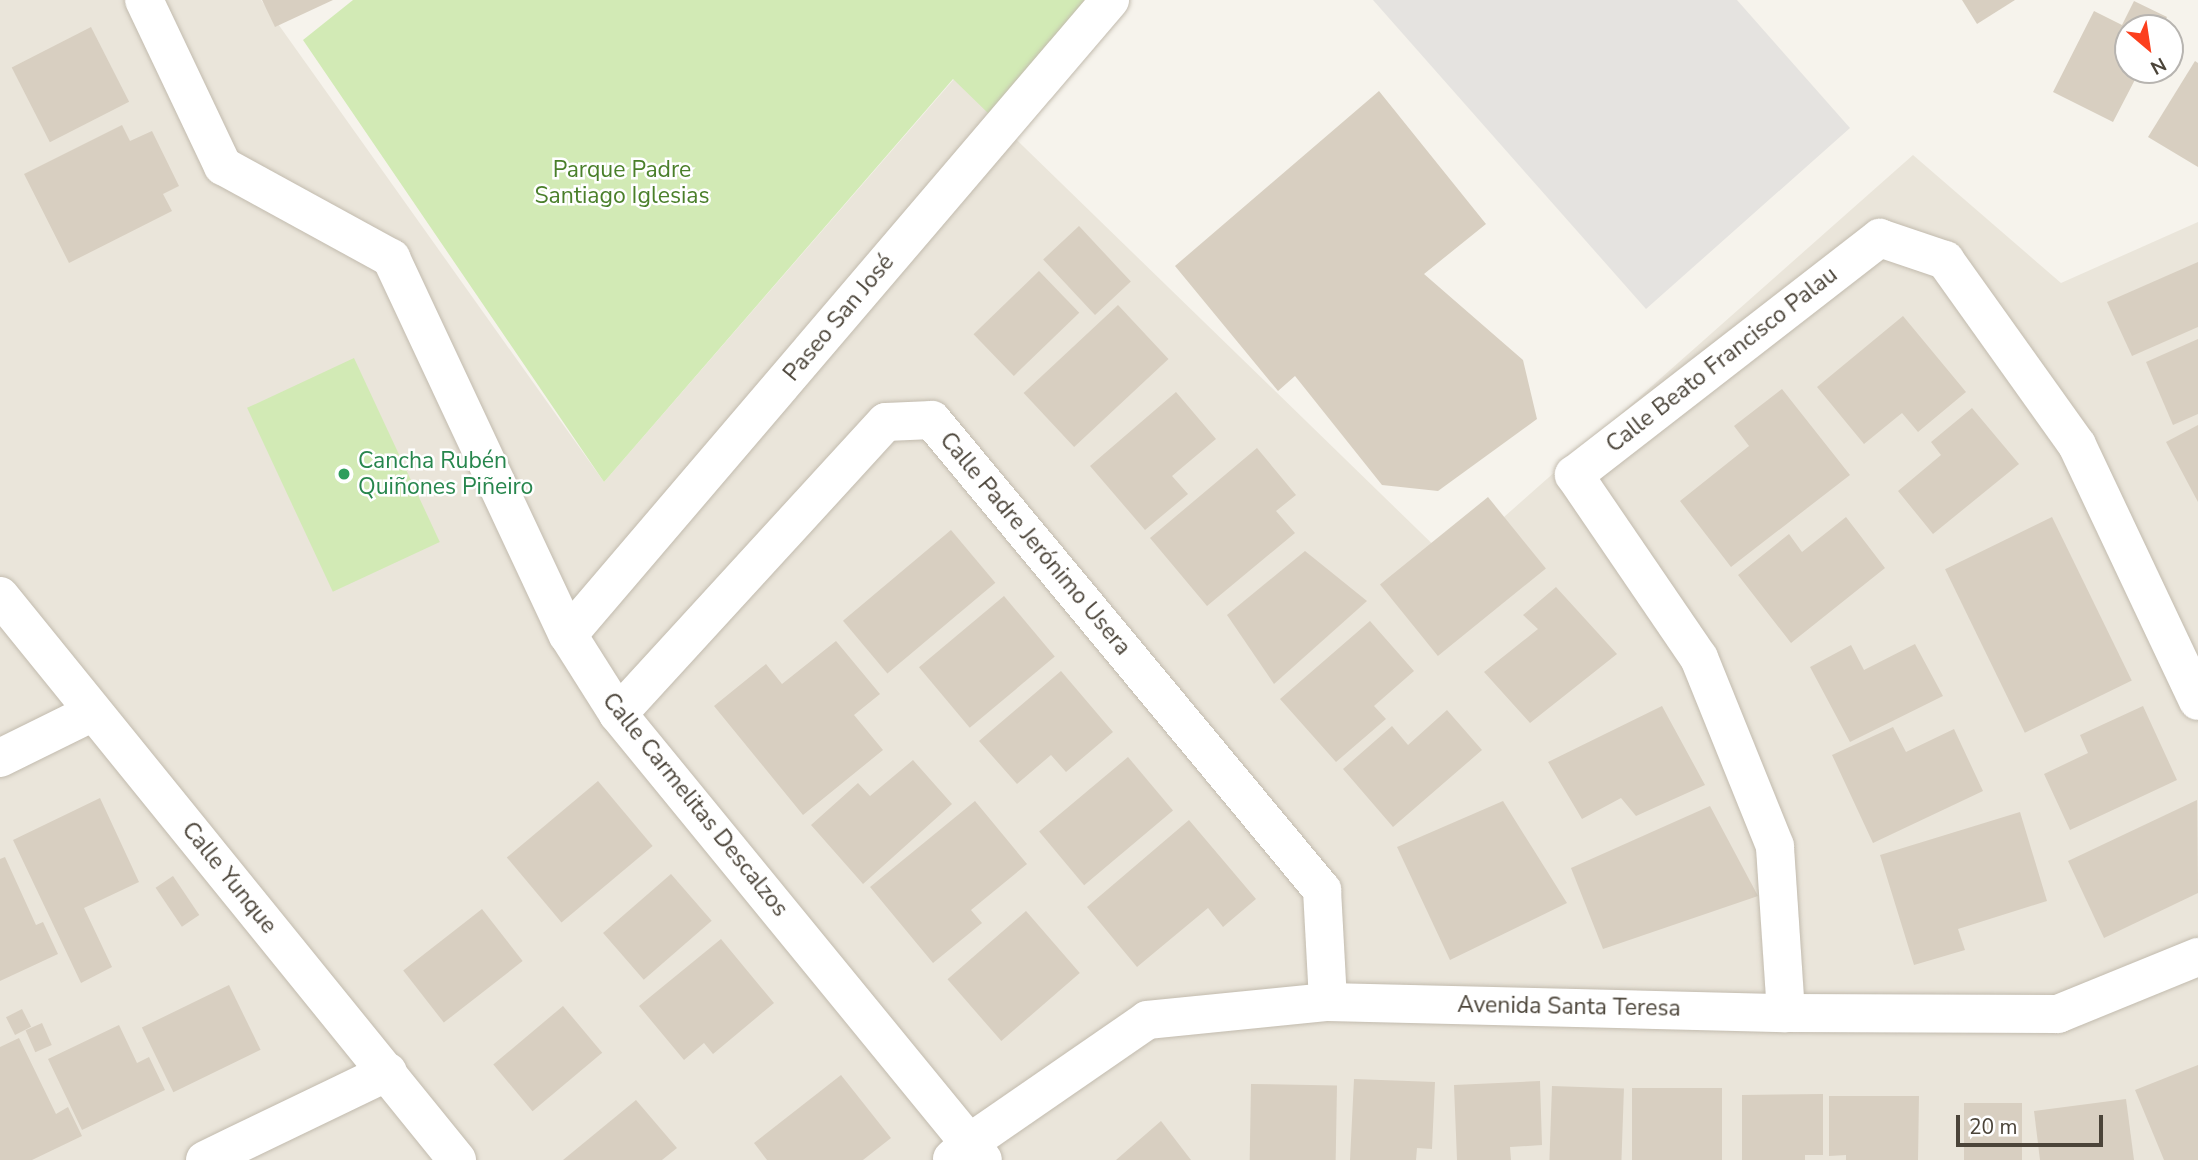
<!DOCTYPE html>
<meta charset="utf-8">
<style>
body{margin:0}
#map{position:relative;width:2198px;height:1160px;overflow:hidden;background:#f6f3ec;font-family:"Nunito Sans",sans-serif}
div>[style]{position:absolute}
[style*='--x']{left:calc(var(--x)*1px);top:calc(var(--y)*1px);width:calc(var(--w)*1px);rotate:calc(var(--a)*1deg)}
.residential>*{inset:0;background:#eae5da}
.green>*{inset:0;background:#d2eab5;transform-origin:0 0}
.parking>*{inset:0;background:#e5e3e0}
.building>*{inset:0;background:#d8cfc1;transform-origin:0 0}
.roads{filter:drop-shadow(0 0 2px #c2bbae) drop-shadow(0 0 2px #c2bbae)}
.minor>*{height:38px;margin:-19px;padding:0 19px;transform-origin:19px;border-radius:19px;background:#fff}
.dots>*{width:19px;height:19px;translate:-50% -50%;box-sizing:border-box;border:4px solid #fff;border-radius:50%}
span{translate:-50% -50%;white-space:nowrap;text-align:center;line-height:1.15;-webkit-text-stroke:5px #fff;paint-order:stroke}
.park-label{font-size:23px;color:#4a7f2a}
.street-label{font-size:23px;color:#4b4439}
.leisure-label{font-size:23px;color:#27864d}
.left{translate:0 -50%;text-align:left}
.north{position:absolute;left:2114px;top:14px;width:70px;height:70px;box-sizing:border-box;background:#fff;border:2px solid #b7b4b0;border-radius:50%;rotate:151deg;font-size:19px;font-weight:700;line-height:28px;text-align:center;color:#4b4439}
.north::after{content:'';display:block;margin:auto;width:24px;height:32px;background:#fc3f1d;clip-path:polygon(50% 0,100% 100%,50% 72%,0 100%)}
.scale{position:absolute;left:1956px;top:1115px;width:147px;height:32px;box-sizing:border-box;border:4px solid #4b4439;border-top:0;padding-left:9px;font-size:21px;line-height:24px;white-space:nowrap;color:#4b4439;-webkit-text-stroke:5px #fff;paint-order:stroke}
</style>
<div id="map">
<div class="residential">
<div style="clip-path:polygon(0 0,261px 0,604px 482px,954px 79px,1452px 563px,1913px 155px,2061px 283px,2198px 222px,2198px 1160px,0 1160px)"></div>
</div>
<div class="green">
<div style="clip-path:polygon(353px 0,1089px 0,990px 115px,953px 79px,604px 482px,303px 40px)"></div>
<div style="left:354px;top:358px;width:203px;height:118px;rotate:65deg"></div>
</div>
<div class="parking">
<div style="clip-path:polygon(1373px 0,1737px 0,1850px 128px,1646px 309px)"></div>
</div>
<div class="building">
<div style="clip-path:polygon(262px 0,333px 0,275px 27px)"></div>
<div style="clip-path:polygon(1962px 0,2015px 0,1977px 24px)"></div>
<div style="clip-path:polygon(2134px 1px,2167px 17px,2161px 28px,2128px 28px,2128px 70px,2140px 70px,2113px 122px,2053px 92px,2094px 11px,2122px 25px)"></div>
<div style="left:91px;top:27px;width:84px;height:89px;rotate:63deg"></div>
<div style="clip-path:polygon(2195px 61px,2198px 63px,2198px 167px,2148px 137px)"></div>
<div style="clip-path:polygon(1379px 91px,1486px 224px,1424px 274px,1523px 360px,1537px 419px,1438px 491px,1382px 485px,1295px 376px,1278px 391px,1175px 266px)"></div>
<div style="clip-path:polygon(122px 125px,130px 141px,152px 131px,179px 186px,163px 194px,172px 211px,69px 263px,24px 174px)"></div>
<div style="left:1079px;top:226px;width:76px;height:49px;rotate:47deg"></div>
<div style="clip-path:polygon(2198px 262px,2198px 327px,2132px 356px,2107px 302px)"></div>
<div style="left:1039px;top:271px;width:58px;height:91px;rotate:46deg"></div>
<div style="left:1118px;top:305px;width:74px;height:129px;rotate:47deg"></div>
<div style="clip-path:polygon(1903px 316px,1966px 392px,1918px 432px,1902px 413px,1864px 444px,1817px 387px)"></div>
<div style="clip-path:polygon(2198px 339px,2198px 414px,2173px 425px,2146px 362px)"></div>
<div style="clip-path:polygon(1782px 389px,1850px 475px,1731px 567px,1680px 501px,1749px 446px,1734px 426px)"></div>
<div style="clip-path:polygon(1176px 392px,1216px 439px,1172px 476px,1188px 494px,1145px 530px,1090px 466px)"></div>
<div style="clip-path:polygon(1972px 408px,2019px 464px,1933px 534px,1898px 491px,1941px 455px,1931px 442px)"></div>
<div style="clip-path:polygon(2198px 425px,2198px 502px,2166px 442px)"></div>
<div style="clip-path:polygon(1257px 448px,1296px 495px,1276px 511px,1295px 533px,1207px 606px,1150px 538px)"></div>
<div style="left:1488px;top:497px;width:92px;height:139px;rotate:51deg"></div>
<div style="clip-path:polygon(1846px 517px,1885px 568px,1791px 643px,1738px 575px,1789px 534px,1802px 552px)"></div>
<div style="left:2052px;top:517px;width:182px;height:119px;rotate:64deg"></div>
<div style="left:951px;top:530px;width:69px;height:141px;rotate:50deg"></div>
<div style="clip-path:polygon(1305px 551px,1367px 601px,1274px 684px,1227px 615px)"></div>
<div style="clip-path:polygon(1556px 587px,1617px 654px,1530px 723px,1484px 672px,1538px 629px,1523px 615px)"></div>
<div style="left:1004px;top:596px;width:79px;height:111px;rotate:50deg"></div>
<div style="clip-path:polygon(1370px 621px,1414px 671px,1374px 706px,1386px 719px,1336px 762px,1280px 699px)"></div>
<div style="clip-path:polygon(836px 641px,880px 694px,854px 715px,883px 750px,803px 815px,714px 706px,766px 664px,782px 684px)"></div>
<div style="clip-path:polygon(1915px 644px,1943px 696px,1850px 742px,1810px 667px,1851px 645px,1864px 670px)"></div>
<div style="clip-path:polygon(1061px 671px,1113px 732px,1066px 772px,1051px 755px,1017px 784px,979px 741px)"></div>
<div style="clip-path:polygon(1662px 706px,1705px 785px,1636px 816px,1621px 798px,1582px 819px,1548px 762px)"></div>
<div style="clip-path:polygon(2143px 706px,2177px 780px,2070px 830px,2044px 774px,2088px 753px,2080px 735px)"></div>
<div style="clip-path:polygon(1447px 710px,1482px 750px,1393px 827px,1343px 769px,1392px 726px,1408px 745px)"></div>
<div style="clip-path:polygon(1893px 727px,1906px 752px,1954px 729px,1983px 791px,1873px 843px,1832px 755px)"></div>
<div style="left:1128px;top:757px;width:70px;height:116px;rotate:50deg"></div>
<div style="clip-path:polygon(913px 760px,952px 804px,863px 884px,811px 825px,858px 783px,870px 796px)"></div>
<div style="left:598px;top:781px;width:85px;height:119px;rotate:50deg"></div>
<div style="clip-path:polygon(100px 798px,139px 882px,84px 908px,112px 967px,81px 983px,13px 840px)"></div>
<div style="clip-path:polygon(2197px 800px,2198px 893px,2104px 938px,2068px 861px)"></div>
<div style="clip-path:polygon(975px 801px,1027px 864px,971px 910px,982px 923px,933px 963px,870px 887px)"></div>
<div style="clip-path:polygon(1503px 801px,1567px 903px,1450px 960px,1397px 847px)"></div>
<div style="clip-path:polygon(1710px 806px,1758px 896px,1603px 949px,1571px 868px)"></div>
<div style="clip-path:polygon(2020px 812px,2047px 901px,1958px 929px,1965px 950px,1914px 965px,1880px 855px)"></div>
<div style="clip-path:polygon(1189px 820px,1256px 899px,1223px 927px,1208px 908px,1137px 967px,1087px 907px)"></div>
<div style="clip-path:polygon(5px 857px,36px 925px,43px 922px,58px 954px,0 981px,0 859px)"></div>
<div style="left:671px;top:874px;width:62px;height:90px;rotate:49deg"></div>
<div style="left:173px;top:876px;width:47px;height:21px;rotate:56deg"></div>
<div style="left:482px;top:909px;width:66px;height:100px;rotate:52deg"></div>
<div style="left:1026px;top:911px;width:82px;height:104px;rotate:49deg"></div>
<div style="clip-path:polygon(721px 939px,774px 1003px,713px 1054px,704px 1043px,684px 1060px,639px 1006px)"></div>
<div style="left:229px;top:985px;width:72px;height:97px;rotate:64deg"></div>
<div style="left:563px;top:1006px;width:61px;height:91px;rotate:50deg"></div>
<div style="left:22px;top:1009px;width:20px;height:18px;rotate:63deg"></div>
<div style="left:42px;top:1023px;width:24px;height:18px;rotate:66deg"></div>
<div style="clip-path:polygon(119px 1025px,137px 1063px,149px 1057px,165px 1090px,82px 1130px,48px 1059px)"></div>
<div style="clip-path:polygon(19px 1038px,56px 1114px,68px 1107px,82px 1136px,32px 1160px,0 1160px,0 1047px)"></div>
<div style="clip-path:polygon(2198px 1065px,2198px 1160px,2164px 1160px,2135px 1090px)"></div>
<div style="clip-path:polygon(841px 1075px,891px 1138px,863px 1160px,767px 1160px,754px 1143px)"></div>
<div style="clip-path:polygon(1354px 1079px,1435px 1082px,1432px 1149px,1417px 1148px,1416px 1160px,1350px 1160px)"></div>
<div style="clip-path:polygon(1540px 1081px,1542px 1145px,1510px 1147px,1511px 1160px,1457px 1160px,1454px 1085px)"></div>
<div style="left:1251px;top:1084px;width:86px;height:76px;rotate:1deg"></div>
<div style="left:1552px;top:1086px;width:72px;height:74px;rotate:2deg"></div>
<div style="left:1722px;top:1088px;width:72px;height:90px;rotate:90deg"></div>
<div style="clip-path:polygon(1823px 1094px,1823px 1155px,1805px 1155px,1805px 1160px,1742px 1160px,1742px 1095px)"></div>
<div style="clip-path:polygon(1829px 1096px,1919px 1096px,1918px 1160px,1846px 1160px,1846px 1155px,1829px 1156px)"></div>
<div style="clip-path:polygon(2126px 1099px,2134px 1160px,2040px 1160px,2034px 1111px)"></div>
<div style="clip-path:polygon(636px 1100px,677px 1148px,662px 1160px,563px 1160px)"></div>
<div style="left:1964px;top:1103px;width:58px;height:57px"></div>
<div style="clip-path:polygon(1161px 1121px,1191px 1160px,1116px 1160px)"></div>
</div>
<div class="roads">
<div class="minor">
<div style="--x:144;--y:0;--w:184;--a:64.6"></div>
<div style="--x:223;--y:166;--w:192;--a:28.7"></div>
<div style="--x:391;--y:258;--w:416;--a:64.9"></div>
<div style="--x:568;--y:635;--w:93;--a:57.7"></div>
<div style="--x:618;--y:714;--w:576;--a:50.7"></div>
<div style="--x:0;--y:596;--w:726;--a:50.98"></div>
<div style="--x:568;--y:635;--w:835;--a:-49.52"></div>
<div style="--x:618;--y:714;--w:396;--a:-47.5"></div>
<div style="--x:886;--y:422;--w:46;--a:-2.5"></div>
<div style="--x:932;--y:420;--w:611;--a:50.31"></div>
<div style="--x:1322;--y:890;--w:112;--a:86.9"></div>
<div style="--x:0;--y:758;--w:104;--a:-26.3"></div>
<div style="--x:1786;--y:1013;--w:167;--a:-93.8"></div>
<div style="--x:1775;--y:846;--w:203;--a:-112"></div>
<div style="--x:1699;--y:658;--w:222;--a:-124.3"></div>
<div style="--x:1574;--y:475;--w:387;--a:-37.8"></div>
<div style="--x:1880;--y:238;--w:69;--a:18.7"></div>
<div style="--x:1945;--y:260;--w:227;--a:54.5"></div>
<div style="--x:2077;--y:445;--w:283;--a:64.7"></div>
<div style="--x:952;--y:1159;--w:23;--a:-43"></div>
<div style="--x:969;--y:1143;--w:216;--a:-34.6"></div>
<div style="--x:1147;--y:1020;--w:182;--a:-5.7"></div>
<div style="--x:1328;--y:1002;--w:458;--a:1.4"></div>
<div style="--x:1786;--y:1013;--w:272;--a:0.2"></div>
<div style="--x:2058;--y:1014;--w:151;--a:-22.2"></div>
<div style="--x:205;--y:1160;--w:203;--a:-25.7"></div>
</div>
</div>
<div class="dots">
<div style="left:344px;top:474px;background:#2e9e5b"></div>
</div>
<div class="park-label">
<span style="left:622px;top:183px">Parque Padre<br>Santiago Iglesias</span>
</div>
<div class="street-label">
<span style="left:839px;top:318px;rotate:-50deg">Paseo San José</span>
<span style="left:1722px;top:360px;rotate:-38deg">Calle Beato Francisco Palau</span>
<span style="left:1035px;top:544px;rotate:50deg">Calle Padre Jerónimo Usera</span>
<span style="left:695px;top:805px;rotate:51deg">Calle Carmelitas Descalzos</span>
<span style="left:229px;top:878px;rotate:51deg">Calle Yunque</span>
<span style="left:1569px;top:1007px;rotate:1deg">Avenida Santa Teresa</span>
</div>
<div class="leisure-label">
<span class="left" style="left:358px;top:474px">Cancha Rubén<br>Quiñones Piñeiro</span>
</div>
<div class="north">N</div>
<div class="scale">20 m</div>
</div>
